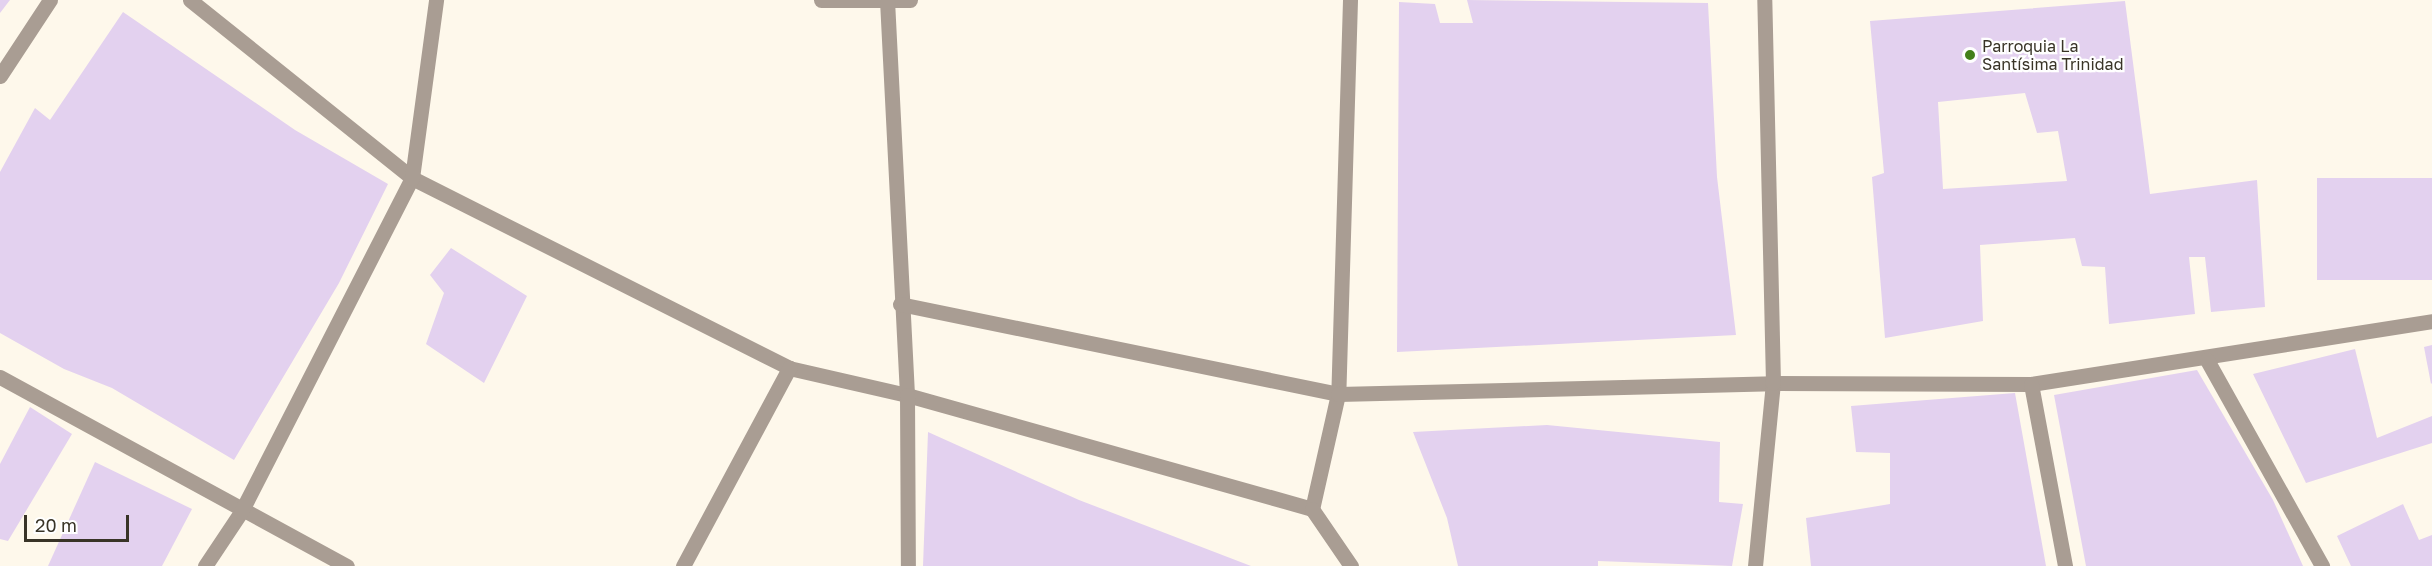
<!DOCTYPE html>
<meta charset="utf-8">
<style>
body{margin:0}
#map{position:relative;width:2432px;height:566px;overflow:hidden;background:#fef8eb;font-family:"Golos Text",sans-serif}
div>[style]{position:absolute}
.building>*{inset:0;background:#e3d1ef;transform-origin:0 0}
.minor>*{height:15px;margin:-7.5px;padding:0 7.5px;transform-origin:7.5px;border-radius:7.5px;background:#a99d93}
.dots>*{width:16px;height:16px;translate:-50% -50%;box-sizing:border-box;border:3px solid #fff;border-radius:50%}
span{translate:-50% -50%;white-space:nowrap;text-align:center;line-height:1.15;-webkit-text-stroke:4.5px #fff;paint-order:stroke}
.poi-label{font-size:16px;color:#393427}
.left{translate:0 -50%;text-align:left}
.scale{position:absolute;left:24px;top:515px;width:105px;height:27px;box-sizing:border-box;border:3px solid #393427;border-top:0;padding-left:8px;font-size:18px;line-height:21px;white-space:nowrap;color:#393427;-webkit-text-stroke:4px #fff;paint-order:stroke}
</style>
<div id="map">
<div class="building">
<i style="clip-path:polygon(0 0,10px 0,0 13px)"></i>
<i style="clip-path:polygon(1467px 0,1708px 3px,1717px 177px,1736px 335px,1397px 352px,1399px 2px,1435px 4px,1440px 23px,1473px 23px)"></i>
<i style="clip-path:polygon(evenodd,2125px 1px,2150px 194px,2257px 180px,2265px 307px,2211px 312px,2205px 257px,2189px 257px,2195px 314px,2109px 324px,2105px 267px,2082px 266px,2075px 238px,1980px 245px,1983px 321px,1885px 338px,1872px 177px,1884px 173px,1870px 21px,2125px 1px,2025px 93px,2037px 133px,2058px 131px,2067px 181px,1943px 189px,1938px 102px,2025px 93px)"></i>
<i style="clip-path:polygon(123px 12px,295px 130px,388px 184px,339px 283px,234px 460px,112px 388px,64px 369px,0 333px,0 172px,35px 108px,50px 120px)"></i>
<i style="left:2432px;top:178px;width:102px;height:115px;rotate:90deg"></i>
<i style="clip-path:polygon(451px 248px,527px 296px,484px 383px,426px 344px,444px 293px,430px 275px)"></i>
<i style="clip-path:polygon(2432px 345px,2432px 383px,2431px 384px,2424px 347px)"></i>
<i style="clip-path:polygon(2355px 349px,2377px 438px,2432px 416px,2432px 443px,2306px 483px,2253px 374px)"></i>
<i style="clip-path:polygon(2197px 370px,2273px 500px,2303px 566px,2086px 566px,2054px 395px)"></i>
<i style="clip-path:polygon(2015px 393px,2046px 566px,1811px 566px,1806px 518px,1890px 504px,1890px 453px,1856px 452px,1851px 406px)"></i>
<i style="clip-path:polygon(30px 407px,72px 434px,8px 541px,0 539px,0 464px)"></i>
<i style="clip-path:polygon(1547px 425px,1720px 442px,1719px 502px,1743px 504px,1732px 566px,1598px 561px,1598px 566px,1458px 566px,1447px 518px,1413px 432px)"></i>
<i style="clip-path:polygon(928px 432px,1079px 500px,1251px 566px,923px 566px)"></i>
<i style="clip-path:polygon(95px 462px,192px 509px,162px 566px,48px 566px)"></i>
<i style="clip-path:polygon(2403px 504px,2419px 540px,2432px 535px,2432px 566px,2351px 566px,2337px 536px)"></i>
</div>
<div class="minor">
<i style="left:190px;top:0;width:285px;rotate:38.7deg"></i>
<i style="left:412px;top:178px;width:422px;rotate:26.7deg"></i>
<i style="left:789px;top:368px;width:121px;rotate:12.9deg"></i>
<i style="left:907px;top:395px;width:421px;rotate:15.7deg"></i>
<i style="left:821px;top:0;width:89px"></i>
<i style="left:887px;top:0;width:396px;rotate:87.1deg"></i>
<i style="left:907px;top:395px;width:171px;rotate:89.7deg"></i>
<i style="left:1350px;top:0;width:394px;rotate:91.7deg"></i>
<i style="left:1338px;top:394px;width:118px;rotate:102.7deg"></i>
<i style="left:1312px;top:509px;width:69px;rotate:55.6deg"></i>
<i style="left:0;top:76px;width:91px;rotate:-56.7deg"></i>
<i style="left:900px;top:304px;width:447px;rotate:11.6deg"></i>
<i style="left:1338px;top:394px;width:435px;rotate:-1.4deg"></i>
<i style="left:1773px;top:383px;width:258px;rotate:0.2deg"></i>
<i style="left:2031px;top:384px;width:406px;rotate:-8.9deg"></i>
<i style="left:2207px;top:360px;width:236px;rotate:60.8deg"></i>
<i style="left:0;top:377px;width:395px;rotate:28.6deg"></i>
<i style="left:2031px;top:384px;width:185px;rotate:79.4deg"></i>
<i style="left:205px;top:566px;width:65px;rotate:-56.3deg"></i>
<i style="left:241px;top:512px;width:375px;rotate:-62.9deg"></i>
<i style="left:412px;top:178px;width:180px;rotate:-82.3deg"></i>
<i style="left:683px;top:566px;width:225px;rotate:-61.8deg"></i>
<i style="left:1755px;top:566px;width:184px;rotate:-84.4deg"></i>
<i style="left:1773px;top:383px;width:383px;rotate:-91.3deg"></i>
</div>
<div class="dots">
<i style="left:1970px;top:55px;background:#437f1a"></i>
</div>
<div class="poi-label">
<span class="left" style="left:1982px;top:55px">Parroquia La<br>Santísima Trinidad</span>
</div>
<div class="scale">20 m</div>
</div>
